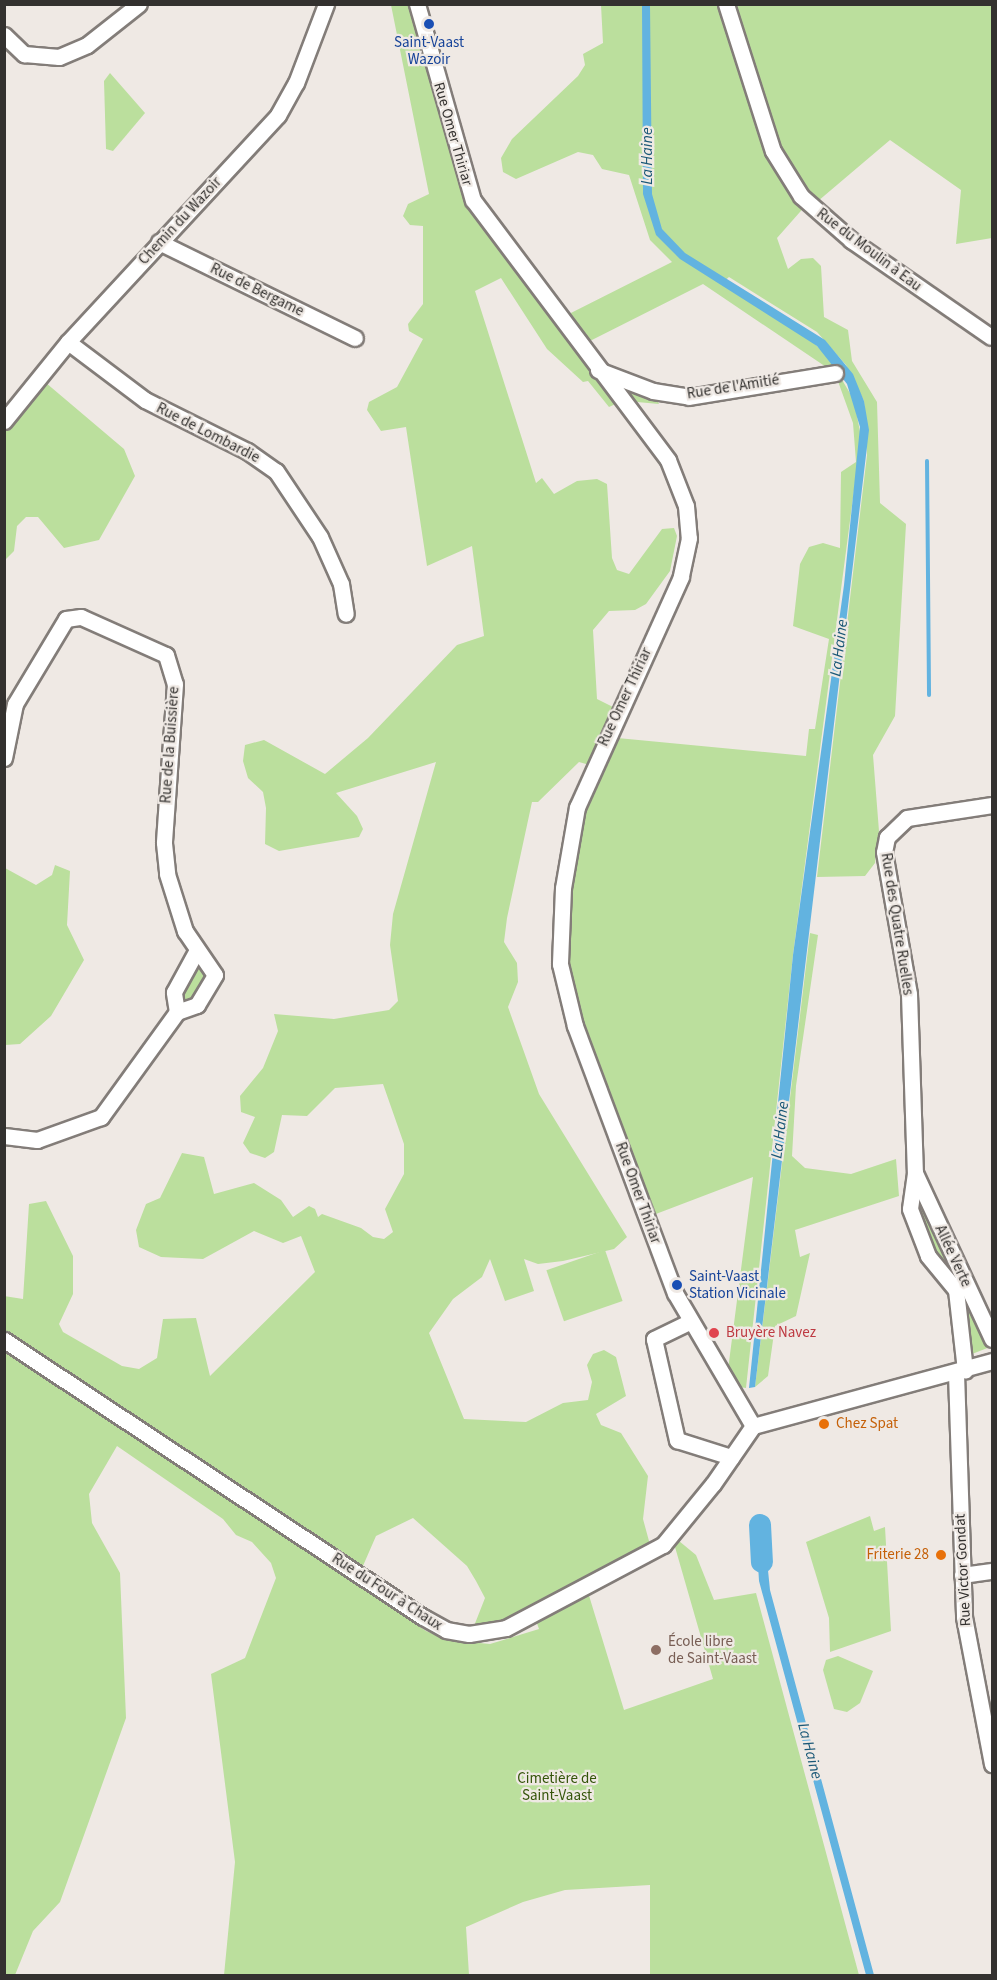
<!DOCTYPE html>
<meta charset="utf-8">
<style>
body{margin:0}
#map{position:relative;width:997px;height:1980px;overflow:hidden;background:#efe9e4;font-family:"Source Sans 3",sans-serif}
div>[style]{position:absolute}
.green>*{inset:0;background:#bbdf9d;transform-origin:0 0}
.water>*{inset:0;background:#62b3e0}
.stream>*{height:4px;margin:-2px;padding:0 2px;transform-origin:2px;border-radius:2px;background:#62b3e0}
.river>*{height:22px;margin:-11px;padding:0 11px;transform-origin:11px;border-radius:11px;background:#62b3e0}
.roads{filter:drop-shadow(2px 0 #837d79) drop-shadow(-2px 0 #837d79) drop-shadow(0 2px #837d79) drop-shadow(0 -2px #837d79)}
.minor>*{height:15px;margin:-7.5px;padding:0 7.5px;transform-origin:7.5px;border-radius:7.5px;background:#fff}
.dots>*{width:16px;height:16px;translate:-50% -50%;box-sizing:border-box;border:3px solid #efe9e4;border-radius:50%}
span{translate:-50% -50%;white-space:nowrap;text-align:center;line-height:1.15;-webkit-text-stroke:4.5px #efe9e4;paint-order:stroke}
.transit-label{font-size:15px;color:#164399}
.left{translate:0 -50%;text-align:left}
.street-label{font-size:15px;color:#33312f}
.health-label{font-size:15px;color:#be3a42}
.food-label{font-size:15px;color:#c56008}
.right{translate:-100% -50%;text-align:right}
.education-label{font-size:15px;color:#785e54}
.park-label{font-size:15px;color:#34550a}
.water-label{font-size:16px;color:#195776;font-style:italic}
.frame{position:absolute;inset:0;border:6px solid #33312f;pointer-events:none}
</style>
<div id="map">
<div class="green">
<i style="clip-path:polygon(evenodd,391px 5px,412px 5px,464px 177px,559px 319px,672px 262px,650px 240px,629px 175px,602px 169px,593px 155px,578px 152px,516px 179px,503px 172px,501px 158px,512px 139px,578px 76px,585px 65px,583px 54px,603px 43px,601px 5px,992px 5px,992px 238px,956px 244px,961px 190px,890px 140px,811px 207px,807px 204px,777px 238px,788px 269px,801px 259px,813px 258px,821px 266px,824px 317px,848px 330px,852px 361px,877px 402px,880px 503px,906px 524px,895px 716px,873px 755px,879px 831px,875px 863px,865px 876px,817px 877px,867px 455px,864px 401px,846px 365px,817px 332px,729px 277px,722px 283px,807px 336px,829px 358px,854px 400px,861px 437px,793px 955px,746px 1388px,726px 1385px,753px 1177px,648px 1217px,568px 1003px,563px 888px,593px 766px,579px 762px,538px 802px,532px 802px,507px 918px,504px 942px,517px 963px,518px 982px,508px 1007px,539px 1094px,627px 1237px,614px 1249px,563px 1261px,538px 1264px,524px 1259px,534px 1291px,505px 1301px,490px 1259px,482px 1277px,453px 1299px,429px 1333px,464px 1419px,526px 1422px,563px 1403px,588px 1400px,592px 1382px,587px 1365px,593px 1354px,604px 1350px,616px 1357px,626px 1396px,596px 1414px,601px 1425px,621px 1433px,648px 1476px,643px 1519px,652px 1552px,587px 1589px,624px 1710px,713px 1679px,675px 1547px,679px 1541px,696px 1555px,714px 1600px,756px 1593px,859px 1975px,650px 1975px,650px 1885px,565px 1890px,523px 1902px,466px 1927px,469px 1975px,224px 1975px,235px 1862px,211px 1674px,245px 1658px,276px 1578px,271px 1563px,252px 1542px,236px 1535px,223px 1519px,117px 1446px,89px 1494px,92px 1523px,120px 1573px,126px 1718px,60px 1902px,33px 1931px,15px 1975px,5px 1975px,4px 1296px,23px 1299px,29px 1204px,46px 1201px,73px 1256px,73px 1294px,59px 1324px,63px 1332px,122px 1366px,139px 1369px,157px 1358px,163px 1319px,196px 1318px,210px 1376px,315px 1272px,301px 1236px,283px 1243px,254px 1231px,203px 1259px,161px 1257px,139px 1247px,136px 1230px,146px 1204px,160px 1198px,182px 1153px,204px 1157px,214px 1194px,254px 1183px,281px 1200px,293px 1217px,309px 1206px,315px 1209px,318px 1217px,322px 1214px,361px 1228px,373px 1237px,384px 1239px,393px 1232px,385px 1209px,404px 1174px,404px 1144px,383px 1084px,335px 1088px,307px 1116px,282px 1115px,274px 1152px,265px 1158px,250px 1153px,243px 1143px,255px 1117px,241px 1112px,240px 1096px,263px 1068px,278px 1031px,274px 1014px,334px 1019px,389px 1010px,398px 1001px,390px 945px,393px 914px,436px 762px,336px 793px,357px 816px,363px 829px,359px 837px,279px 851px,265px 844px,266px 808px,263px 792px,248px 778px,243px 761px,245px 745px,264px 740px,325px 774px,368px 738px,457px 645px,484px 636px,472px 546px,427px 566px,406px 427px,381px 431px,367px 410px,369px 402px,397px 387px,423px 339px,409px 331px,408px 324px,423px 304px,423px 226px,410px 225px,403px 216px,408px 204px,429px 194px,391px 5px,501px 278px,547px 349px,583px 382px,588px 381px,609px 407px,622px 401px,628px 408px,637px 402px,659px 404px,653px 391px,598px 370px,580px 346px,703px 284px,835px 373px,853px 423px,856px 462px,841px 472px,840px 548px,823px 543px,809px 547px,800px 564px,793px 626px,829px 639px,815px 729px,809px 729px,806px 756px,607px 737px,619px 710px,597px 699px,593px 630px,609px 611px,635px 610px,646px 604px,670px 571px,677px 536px,674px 528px,662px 529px,629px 574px,617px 570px,612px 558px,607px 484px,597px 479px,577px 481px,554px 494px,542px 478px,536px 483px,475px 291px,501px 278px,391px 5px,413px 1518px,467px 1566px,476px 1581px,485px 1598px,474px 1626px,506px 1628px,534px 1615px,539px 1629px,490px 1644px,447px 1640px,426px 1631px,346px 1577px,343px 1565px,359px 1575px,376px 1536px,413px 1518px)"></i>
<i style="clip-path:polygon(110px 73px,145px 113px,113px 151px,106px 149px,104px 81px)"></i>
<i style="clip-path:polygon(39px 377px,124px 449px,135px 476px,99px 540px,64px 548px,38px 517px,26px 517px,17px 526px,14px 551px,5px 560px,4px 421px)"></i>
<i style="clip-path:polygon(55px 865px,70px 871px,67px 925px,84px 960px,51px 1016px,20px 1044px,5px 1045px,5px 868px,36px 885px,52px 875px)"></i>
<i style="clip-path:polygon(810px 933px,818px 935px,796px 1086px,792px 1156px,805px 1168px,851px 1174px,896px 1159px,899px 1196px,795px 1230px,800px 1257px,810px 1253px,796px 1316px,775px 1326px,768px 1376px,755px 1387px)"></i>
<i style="clip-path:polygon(198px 962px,210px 974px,197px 1000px,183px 1002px,179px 991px)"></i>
<i style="clip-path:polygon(919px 1203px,922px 1204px,948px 1262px,935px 1259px,918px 1219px)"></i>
<i style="left:605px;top:1250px;width:54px;height:62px;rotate:71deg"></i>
<i style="clip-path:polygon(965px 1304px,989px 1341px,990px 1347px,972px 1354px,967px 1352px,961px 1308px)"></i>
<i style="clip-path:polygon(870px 1516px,874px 1531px,885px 1527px,891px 1631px,830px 1652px,829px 1618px,806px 1542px)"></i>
<i style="clip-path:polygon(838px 1656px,873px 1671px,860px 1703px,847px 1712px,834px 1709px,823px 1670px,826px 1660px)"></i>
</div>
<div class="water">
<i style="clip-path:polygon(642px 5px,650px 5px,652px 194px,662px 229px,685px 253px,825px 340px,853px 374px,864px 401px,869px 430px,755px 1387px,749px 1388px,793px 955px,844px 585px,860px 427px,847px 384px,817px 346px,680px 259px,656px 235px,643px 194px)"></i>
<i style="clip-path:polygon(764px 1531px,770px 1590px,874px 1975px,866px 1975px,759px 1581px,756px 1532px)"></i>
</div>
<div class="stream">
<i style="left:927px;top:461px;width:234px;rotate:89.5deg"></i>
</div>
<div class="river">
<i style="left:760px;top:1525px;width:37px;rotate:87deg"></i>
</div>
<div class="roads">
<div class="minor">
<i style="left:417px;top:4px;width:204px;rotate:74.1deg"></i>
<i style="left:473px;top:200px;width:325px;rotate:53.1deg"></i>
<i style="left:668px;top:460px;width:49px;rotate:68.6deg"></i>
<i style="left:686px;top:506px;width:32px;rotate:85deg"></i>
<i style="left:689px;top:538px;width:40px;rotate:102deg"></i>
<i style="left:681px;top:577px;width:252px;rotate:114.3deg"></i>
<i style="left:577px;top:807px;width:82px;rotate:99.8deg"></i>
<i style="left:563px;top:888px;width:76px;rotate:92.3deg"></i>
<i style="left:560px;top:964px;width:64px;rotate:76.4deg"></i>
<i style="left:575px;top:1026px;width:285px;rotate:69.5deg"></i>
<i style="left:675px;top:1293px;width:154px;rotate:59.6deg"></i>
<i style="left:726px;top:4px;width:154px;rotate:72.3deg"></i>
<i style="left:773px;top:151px;width:53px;rotate:58.1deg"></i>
<i style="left:801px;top:196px;width:67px;rotate:41.3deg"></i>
<i style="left:851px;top:240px;width:170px;rotate:34.7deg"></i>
<i style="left:4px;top:35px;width:28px;rotate:44deg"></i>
<i style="left:24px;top:54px;width:35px;rotate:5deg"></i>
<i style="left:59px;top:57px;width:30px;rotate:-23deg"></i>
<i style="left:87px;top:45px;width:66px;rotate:-38.3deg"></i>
<i style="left:159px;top:242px;width:218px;rotate:26.1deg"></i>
<i style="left:68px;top:342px;width:96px;rotate:37deg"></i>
<i style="left:145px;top:400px;width:114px;rotate:26.6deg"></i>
<i style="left:247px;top:451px;width:35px;rotate:35deg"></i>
<i style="left:276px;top:471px;width:79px;rotate:56.3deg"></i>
<i style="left:320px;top:537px;width:51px;rotate:65.9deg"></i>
<i style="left:341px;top:584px;width:30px;rotate:81deg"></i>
<i style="left:598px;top:370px;width:59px;rotate:20.9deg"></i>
<i style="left:653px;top:391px;width:36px;rotate:9deg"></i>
<i style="left:689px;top:397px;width:148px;rotate:-9.3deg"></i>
<i style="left:4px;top:421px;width:102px;rotate:-51deg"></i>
<i style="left:68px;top:342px;width:309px;rotate:-47.2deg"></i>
<i style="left:278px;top:115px;width:37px;rotate:-61deg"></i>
<i style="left:296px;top:83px;width:85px;rotate:-69.2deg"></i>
<i style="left:4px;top:758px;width:55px;rotate:-78.5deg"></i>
<i style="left:15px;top:704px;width:99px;rotate:-59deg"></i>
<i style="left:66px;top:619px;width:15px;rotate:-8deg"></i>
<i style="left:81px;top:617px;width:93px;rotate:24.1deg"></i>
<i style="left:166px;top:655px;width:30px;rotate:73deg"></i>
<i style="left:175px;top:684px;width:159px;rotate:94deg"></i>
<i style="left:164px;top:843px;width:31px;rotate:84deg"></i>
<i style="left:167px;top:874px;width:60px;rotate:72.5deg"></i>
<i style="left:185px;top:931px;width:53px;rotate:55.7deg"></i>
<i style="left:215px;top:975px;width:35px;rotate:121deg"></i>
<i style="left:197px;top:1005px;width:21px;rotate:161deg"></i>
<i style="left:177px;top:1012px;width:130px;rotate:125.9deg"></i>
<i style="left:101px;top:1117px;width:68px;rotate:160.2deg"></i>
<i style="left:37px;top:1140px;width:33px;rotate:-173deg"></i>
<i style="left:992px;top:805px;width:86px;rotate:171.3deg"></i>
<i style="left:907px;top:818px;width:28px;rotate:136deg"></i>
<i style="left:887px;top:837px;width:15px;rotate:101deg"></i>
<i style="left:884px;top:852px;width:144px;rotate:80deg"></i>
<i style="left:909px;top:994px;width:179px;rotate:88.1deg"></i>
<i style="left:915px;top:1173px;width:183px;rotate:65.1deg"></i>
<i style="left:177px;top:1012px;width:20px;rotate:-99deg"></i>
<i style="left:174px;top:992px;width:48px;rotate:-61.3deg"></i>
<i style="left:915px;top:1173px;width:36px;rotate:98deg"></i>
<i style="left:910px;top:1209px;width:50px;rotate:69deg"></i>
<i style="left:928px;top:1256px;width:44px;rotate:50.5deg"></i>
<i style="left:956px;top:1290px;width:81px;rotate:83.6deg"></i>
<i style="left:689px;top:1322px;width:39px;rotate:154deg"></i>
<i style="left:654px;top:1339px;width:104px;rotate:77.2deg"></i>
<i style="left:677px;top:1440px;width:57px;rotate:17.5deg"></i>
<i style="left:4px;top:1340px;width:502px;rotate:33.47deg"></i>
<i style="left:423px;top:1617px;width:26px;rotate:29deg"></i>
<i style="left:446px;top:1630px;width:23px;rotate:10deg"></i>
<i style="left:469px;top:1634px;width:37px;rotate:-9deg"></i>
<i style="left:506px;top:1628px;width:178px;rotate:-27.9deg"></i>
<i style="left:663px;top:1545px;width:79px;rotate:-50.7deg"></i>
<i style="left:713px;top:1484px;width:70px;rotate:-55.4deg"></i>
<i style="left:956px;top:1373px;width:244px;rotate:88.1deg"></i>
<i style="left:964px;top:1617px;width:150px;rotate:79.2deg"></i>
<i style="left:753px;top:1426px;width:248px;rotate:-15.2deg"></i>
<i style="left:962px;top:1575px;width:30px;rotate:-8deg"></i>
</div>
</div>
<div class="dots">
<i style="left:429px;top:24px;background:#1a4fb4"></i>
<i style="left:677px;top:1285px;background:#1a4fb4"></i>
<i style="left:714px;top:1333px;background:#e0444e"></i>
<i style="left:824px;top:1424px;background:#e8710a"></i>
<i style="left:941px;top:1555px;background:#e8710a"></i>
<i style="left:656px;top:1650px;background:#8d6e63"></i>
</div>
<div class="transit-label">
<span style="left:429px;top:51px">Saint-Vaast<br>Wazoir</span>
<span class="left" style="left:689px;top:1285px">Saint-Vaast<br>Station Vicinale</span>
</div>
<div class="street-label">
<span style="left:453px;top:134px;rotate:74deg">Rue Omer Thiriar</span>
<span style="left:180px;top:221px;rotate:-47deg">Chemin du Wazoir</span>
<span style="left:869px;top:250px;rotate:37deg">Rue du Moulin à Eau</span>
<span style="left:257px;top:290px;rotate:26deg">Rue de Bergame</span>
<span style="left:733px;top:387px;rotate:-9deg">Rue de l'Amitié</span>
<span style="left:208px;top:433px;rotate:27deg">Rue de Lombardie</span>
<span style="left:625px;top:697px;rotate:-65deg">Rue Omer Thiriar</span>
<span style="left:170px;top:745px;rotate:-86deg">Rue de la Buissière</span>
<span style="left:897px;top:924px;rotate:81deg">Rue des Quatre Ruelles</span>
<span style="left:638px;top:1193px;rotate:70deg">Rue Omer Thiriar</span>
<span style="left:953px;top:1256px;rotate:65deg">Allée Verte</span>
<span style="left:963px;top:1570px;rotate:-93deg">Rue Victor Gondat</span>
<span style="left:387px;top:1592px;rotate:33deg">Rue du Four à Chaux</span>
</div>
<div class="health-label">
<span class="left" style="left:726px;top:1333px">Bruyère Navez</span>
</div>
<div class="food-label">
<span class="left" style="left:836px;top:1424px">Chez Spat</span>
<span class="right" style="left:929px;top:1555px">Friterie 28</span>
</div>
<div class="education-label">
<span class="left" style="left:668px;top:1650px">École libre<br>de Saint-Vaast</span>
</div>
<div class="park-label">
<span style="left:557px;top:1787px">Cimetière de<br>Saint-Vaast</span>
</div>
<div class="water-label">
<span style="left:647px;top:156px;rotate:-90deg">La Haine</span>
<span style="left:839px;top:648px;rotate:-83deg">La Haine</span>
<span style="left:780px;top:1130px;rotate:-83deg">La Haine</span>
<span style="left:810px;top:1751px;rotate:75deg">La Haine</span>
</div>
<div class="frame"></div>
</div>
